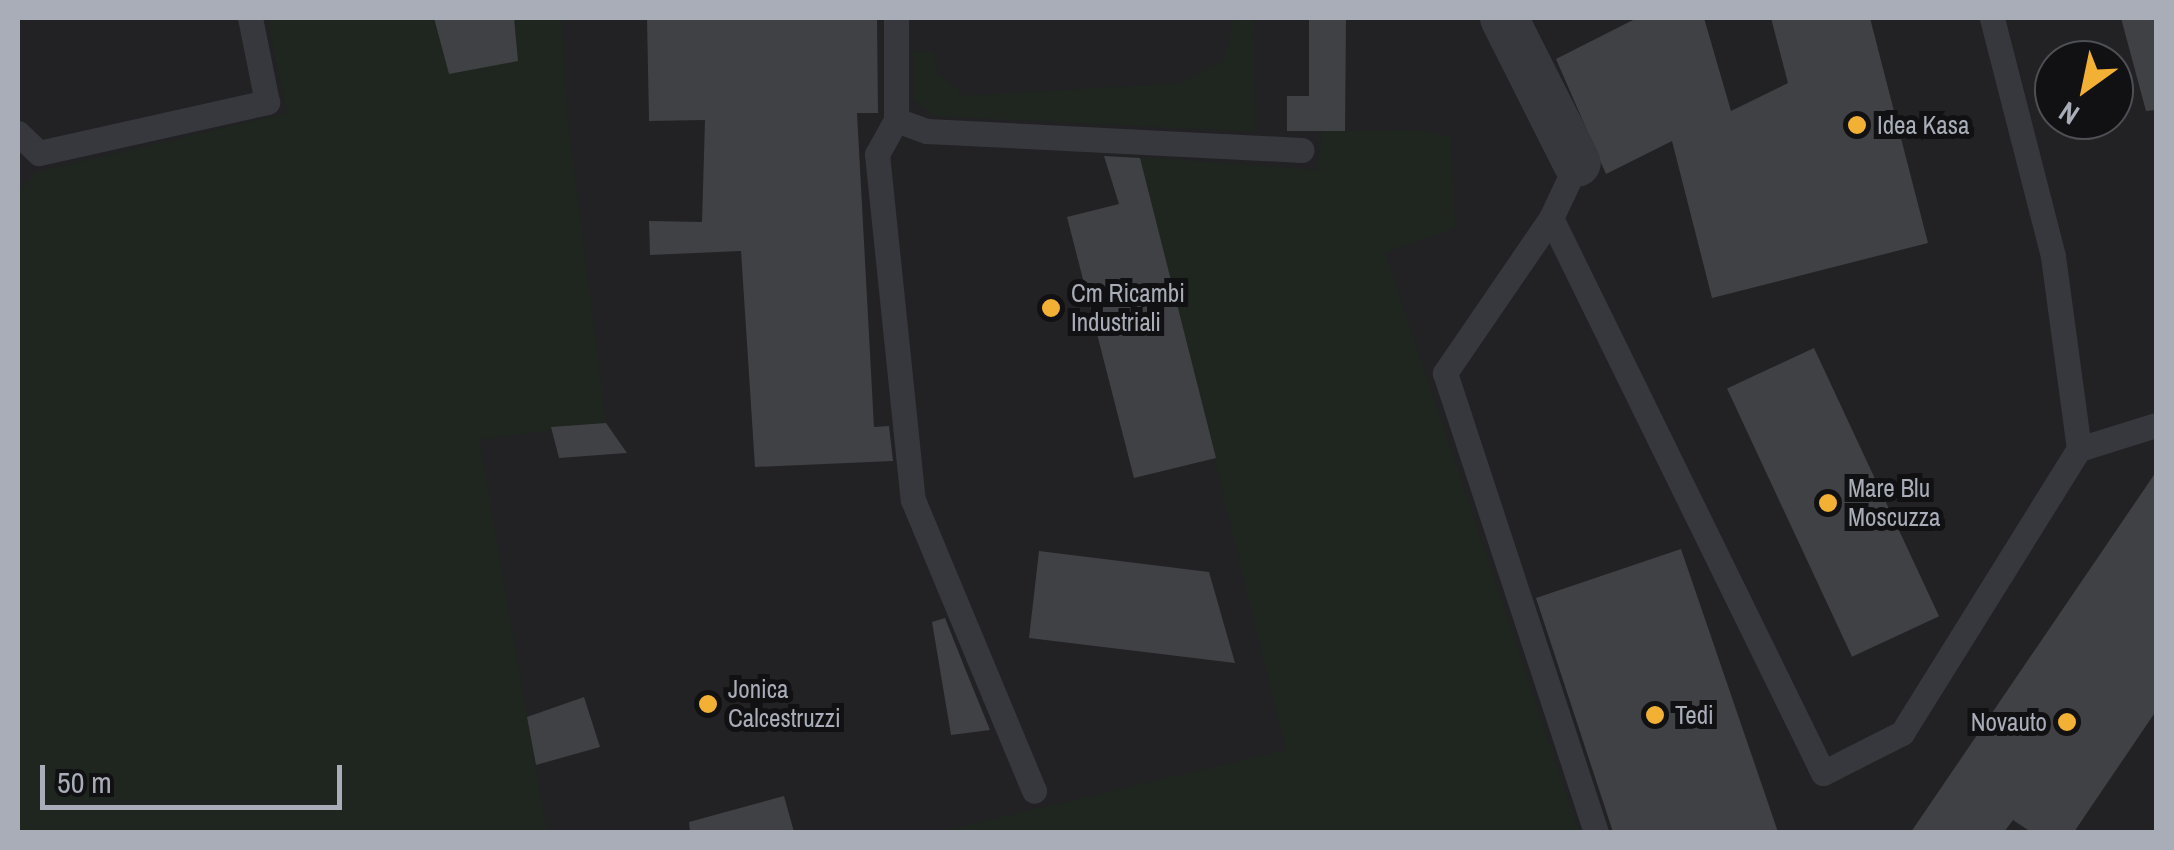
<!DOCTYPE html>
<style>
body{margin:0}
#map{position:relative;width:2174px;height:850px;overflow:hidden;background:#161618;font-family:"Archivo Narrow",sans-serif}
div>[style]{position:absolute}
.built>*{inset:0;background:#222225}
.green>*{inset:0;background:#1e261f}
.building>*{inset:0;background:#404145;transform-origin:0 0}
.service>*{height:25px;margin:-12.5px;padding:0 12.5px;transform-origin:12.5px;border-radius:12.5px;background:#37383d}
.minor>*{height:48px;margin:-24px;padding:0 24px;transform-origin:24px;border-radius:24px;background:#37383d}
.dots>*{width:28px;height:28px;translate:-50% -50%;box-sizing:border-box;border:5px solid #111113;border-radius:50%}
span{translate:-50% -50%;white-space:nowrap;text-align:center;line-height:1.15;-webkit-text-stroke:10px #111113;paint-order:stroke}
.poi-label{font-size:25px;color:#a8adb8}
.left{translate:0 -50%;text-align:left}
.right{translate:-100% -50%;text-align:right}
.frame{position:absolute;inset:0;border:20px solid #a8adb8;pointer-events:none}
.north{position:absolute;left:2034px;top:40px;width:100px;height:100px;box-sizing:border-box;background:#111113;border:2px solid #4d4f55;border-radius:50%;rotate:213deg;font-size:28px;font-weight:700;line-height:40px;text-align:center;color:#a8adb8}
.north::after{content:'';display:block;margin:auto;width:35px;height:45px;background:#f2b134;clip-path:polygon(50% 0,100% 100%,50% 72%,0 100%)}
.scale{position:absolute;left:40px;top:765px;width:302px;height:45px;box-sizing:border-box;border:5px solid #a8adb8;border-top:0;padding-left:12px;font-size:30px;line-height:35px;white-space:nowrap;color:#a8adb8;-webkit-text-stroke:8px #111113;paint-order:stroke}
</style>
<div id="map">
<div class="built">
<i style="clip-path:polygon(evenodd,18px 18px,2156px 18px,2156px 832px,18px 832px,18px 18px,2054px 60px,2114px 60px,2114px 120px,2054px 120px,2054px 60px)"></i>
</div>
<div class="green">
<i style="clip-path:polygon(267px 18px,562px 18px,567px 113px,606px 423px,479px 440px,547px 832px,18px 832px,18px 192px,37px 172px,287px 113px)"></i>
<i style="clip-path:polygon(1234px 18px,1253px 18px,1255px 132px,934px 116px,913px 99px,913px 51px,933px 52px,937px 72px,964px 96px,1180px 83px,1225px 59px)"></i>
<i style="clip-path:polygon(1416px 130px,1451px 137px,1455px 228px,1385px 253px,1579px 832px,938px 832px,1286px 750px,1140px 157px,1317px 170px,1322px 131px)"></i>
</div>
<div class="building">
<i style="clip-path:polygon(434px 18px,514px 18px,518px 61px,449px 74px)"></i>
<i style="clip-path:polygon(647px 18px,877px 18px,878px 113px,857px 113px,874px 427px,889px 426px,893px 461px,755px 467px,741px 251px,650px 255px,649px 221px,702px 222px,705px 120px,649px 121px)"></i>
<i style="clip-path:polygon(1309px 18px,1346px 18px,1345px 131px,1287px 131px,1287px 96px,1309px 96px)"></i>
<i style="clip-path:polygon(1637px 18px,1704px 18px,1731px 111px,1788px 83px,1771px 18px,1870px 18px,1928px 243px,1712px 298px,1672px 141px,1606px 174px,1556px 59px)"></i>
<i style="clip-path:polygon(2121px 18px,2156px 18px,2156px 110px,2146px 111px)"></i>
<i style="clip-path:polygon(1104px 156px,1140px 158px,1216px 458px,1134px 478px,1067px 217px,1119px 204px)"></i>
<i style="left:1814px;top:348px;width:296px;height:96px;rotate:65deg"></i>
<i style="clip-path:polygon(606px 423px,627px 453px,559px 458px,551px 427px)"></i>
<i style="clip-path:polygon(2156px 472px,2156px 711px,2074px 832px,2031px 832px,2013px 820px,2004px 832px,1911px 832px)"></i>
<i style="clip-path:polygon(1681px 549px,1778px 832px,1613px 832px,1536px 598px)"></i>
<i style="clip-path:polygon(1039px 551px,1209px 572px,1235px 663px,1029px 638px)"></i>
<i style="clip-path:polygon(945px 618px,964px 666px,990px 730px,951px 735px,932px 622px)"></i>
<i style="clip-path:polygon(584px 697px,600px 747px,536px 765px,527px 717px)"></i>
<i style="clip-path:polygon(784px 796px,794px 832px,690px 832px,689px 822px)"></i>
</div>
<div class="service">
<i style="left:896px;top:18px;width:102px;rotate:90deg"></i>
<i style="left:896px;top:120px;width:39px;rotate:119deg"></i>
<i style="left:877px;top:154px;width:348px;rotate:84.1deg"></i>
<i style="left:913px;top:500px;width:315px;rotate:67.4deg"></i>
<i style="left:896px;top:120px;width:33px;rotate:20deg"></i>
<i style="left:927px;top:131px;width:375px;rotate:2.9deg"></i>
<i style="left:18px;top:133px;width:29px;rotate:44deg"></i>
<i style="left:39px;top:153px;width:234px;rotate:-12.6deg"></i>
<i style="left:267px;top:102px;width:86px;rotate:-101.4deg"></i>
<i style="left:1577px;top:163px;width:61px;rotate:115.3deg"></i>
<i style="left:1551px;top:218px;width:188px;rotate:124.4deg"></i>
<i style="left:1445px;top:373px;width:483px;rotate:71.8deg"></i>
<i style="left:1551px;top:218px;width:618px;rotate:63.89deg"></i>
<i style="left:1823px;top:773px;width:89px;rotate:-26.9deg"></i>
<i style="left:1902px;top:733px;width:335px;rotate:-58.1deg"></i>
<i style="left:2079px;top:449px;width:195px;rotate:-97.7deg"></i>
<i style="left:2053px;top:256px;width:246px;rotate:-104.4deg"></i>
<i style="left:2079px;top:449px;width:81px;rotate:-17.3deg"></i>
</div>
<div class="minor">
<i style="left:1504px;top:18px;width:162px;rotate:63.3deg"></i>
</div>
<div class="dots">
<i style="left:1857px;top:125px;background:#f2b134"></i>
<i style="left:1051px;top:308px;background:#f2b134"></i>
<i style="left:1828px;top:503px;background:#f2b134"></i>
<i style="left:708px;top:704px;background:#f2b134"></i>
<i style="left:1655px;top:715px;background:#f2b134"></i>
<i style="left:2067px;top:722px;background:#f2b134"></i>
</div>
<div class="poi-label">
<span class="left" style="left:1877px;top:125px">Idea Kasa</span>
<span class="left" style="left:1071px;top:308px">Cm Ricambi<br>Industriali</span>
<span class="left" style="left:1848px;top:503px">Mare Blu<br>Moscuzza</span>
<span class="left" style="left:728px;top:704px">Jonica<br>Calcestruzzi</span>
<span class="left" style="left:1675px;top:715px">Tedi</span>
<span class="right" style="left:2047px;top:722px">Novauto</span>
</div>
<div class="frame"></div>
<div class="north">N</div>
<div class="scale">50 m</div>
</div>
